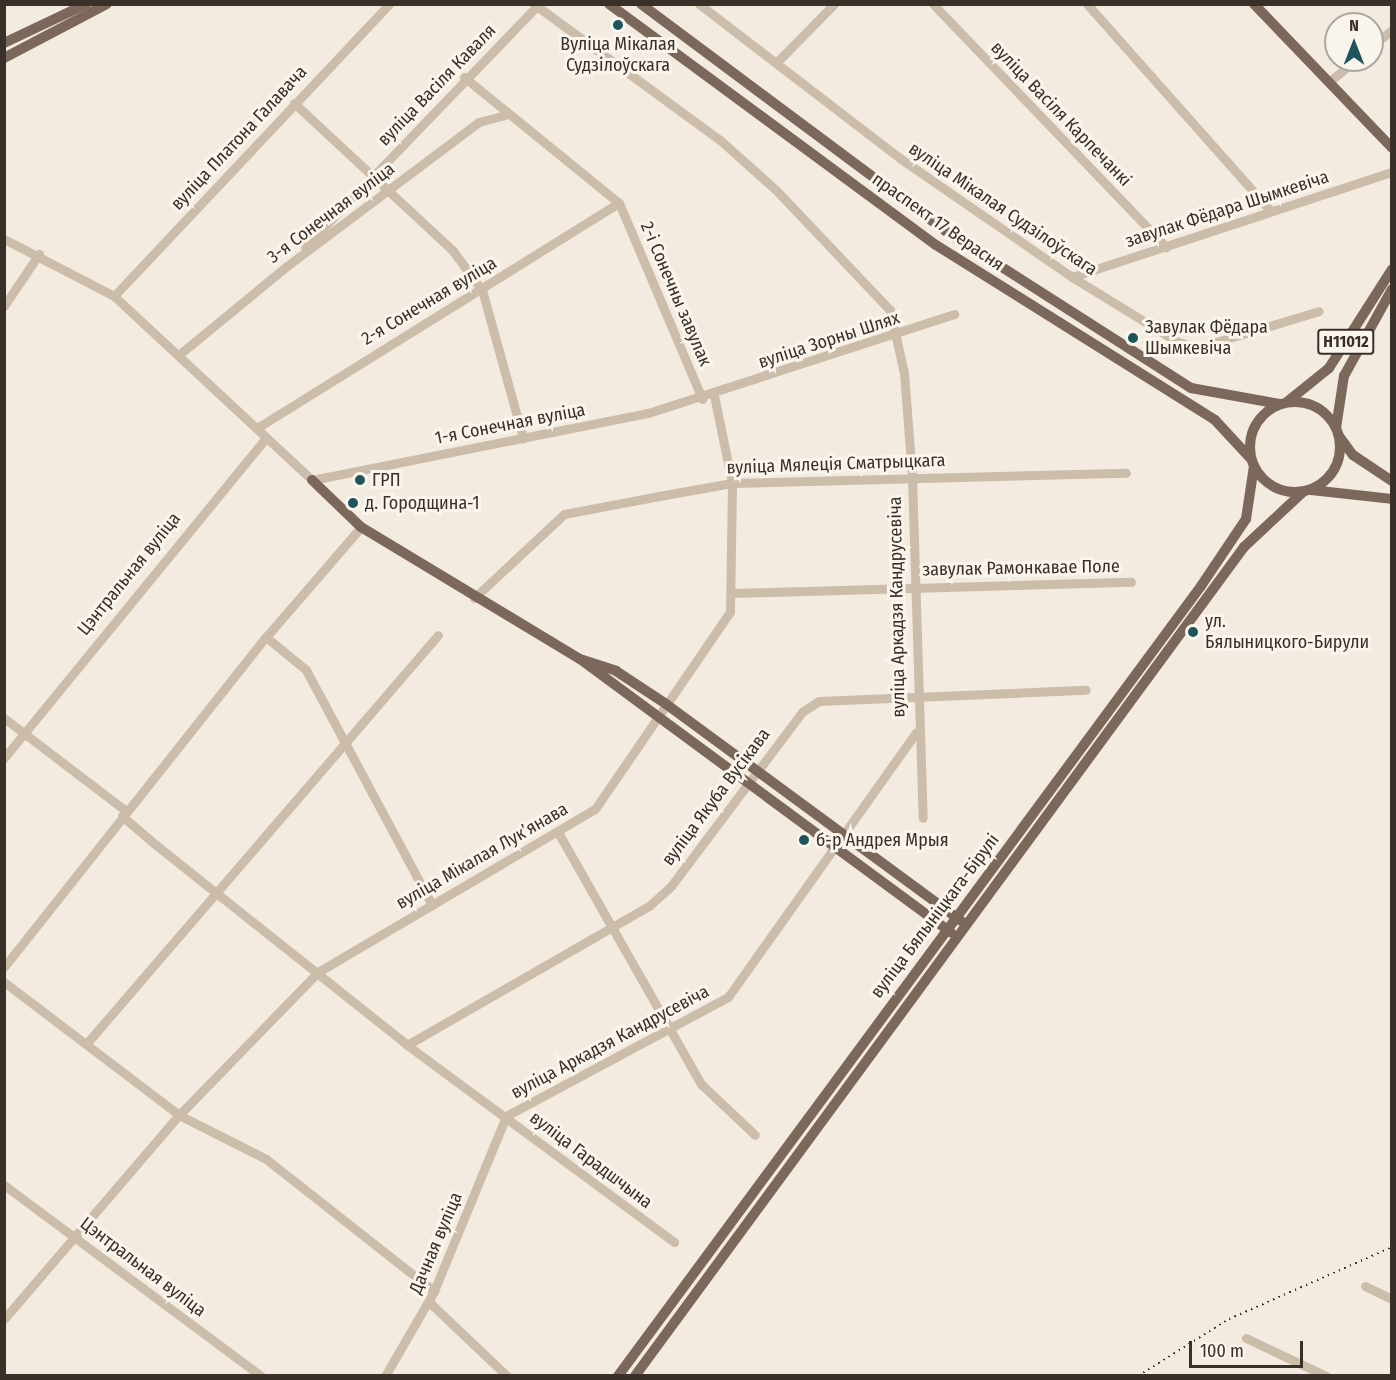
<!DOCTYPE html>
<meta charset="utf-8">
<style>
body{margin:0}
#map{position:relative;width:1396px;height:1380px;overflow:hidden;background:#f3ebdf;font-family:"Fira Sans Condensed",sans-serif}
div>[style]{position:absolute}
.minor>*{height:9px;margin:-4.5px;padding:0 4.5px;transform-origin:4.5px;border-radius:4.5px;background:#ccbcaa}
.major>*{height:10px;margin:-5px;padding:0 5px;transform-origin:5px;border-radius:5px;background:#7b685b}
.major>.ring{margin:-5px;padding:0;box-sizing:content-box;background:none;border:10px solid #7b685b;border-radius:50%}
.rail>*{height:2px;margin-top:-1px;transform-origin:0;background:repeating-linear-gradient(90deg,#39302a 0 1.5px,transparent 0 6px)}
.dots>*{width:16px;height:16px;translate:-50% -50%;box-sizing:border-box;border:3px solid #faf5ec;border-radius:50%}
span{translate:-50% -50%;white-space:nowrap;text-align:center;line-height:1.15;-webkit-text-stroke:6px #faf5ec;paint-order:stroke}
.shield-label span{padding:2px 4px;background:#faf5ec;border:2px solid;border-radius:4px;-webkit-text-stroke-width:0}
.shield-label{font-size:16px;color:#39302a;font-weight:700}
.poi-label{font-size:18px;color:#39302a}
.left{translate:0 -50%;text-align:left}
.street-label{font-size:18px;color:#39302a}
.frame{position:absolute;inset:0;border:6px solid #39302a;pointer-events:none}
.north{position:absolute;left:1324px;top:12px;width:60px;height:60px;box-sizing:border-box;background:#faf5ec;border:2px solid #ada69e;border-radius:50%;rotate:0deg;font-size:16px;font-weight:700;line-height:24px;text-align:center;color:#39302a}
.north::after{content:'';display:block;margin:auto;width:21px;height:27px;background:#1e545c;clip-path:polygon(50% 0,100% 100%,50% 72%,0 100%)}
.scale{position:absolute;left:1189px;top:1341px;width:114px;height:27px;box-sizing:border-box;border:3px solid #39302a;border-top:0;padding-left:8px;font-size:18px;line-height:21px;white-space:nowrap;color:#39302a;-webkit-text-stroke:4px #faf5ec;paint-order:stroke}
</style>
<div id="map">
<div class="minor">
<i style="left:534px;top:4px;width:230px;rotate:36.2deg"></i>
<i style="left:720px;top:140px;width:75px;rotate:41.8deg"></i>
<i style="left:776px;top:190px;width:166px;rotate:46.5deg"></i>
<i style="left:890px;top:310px;width:65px;rotate:77.5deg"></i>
<i style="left:904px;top:373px;width:104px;rotate:85.6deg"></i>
<i style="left:912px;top:477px;width:341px;rotate:88.2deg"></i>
<i style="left:699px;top:4px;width:255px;rotate:37.5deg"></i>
<i style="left:901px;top:159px;width:208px;rotate:34.6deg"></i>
<i style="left:1072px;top:277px;width:122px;rotate:31.6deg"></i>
<i style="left:1176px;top:341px;width:21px;rotate:19deg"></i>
<i style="left:1196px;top:348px;width:128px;rotate:-16.7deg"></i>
<i style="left:933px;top:4px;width:337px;rotate:46.2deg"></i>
<i style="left:1087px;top:4px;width:277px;rotate:48.4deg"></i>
<i style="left:1372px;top:46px;width:26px;rotate:-39deg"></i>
<i style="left:776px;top:63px;width:83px;rotate:-45.5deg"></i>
<i style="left:464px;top:77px;width:200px;rotate:39.1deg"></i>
<i style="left:619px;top:203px;width:213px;rotate:67deg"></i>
<i style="left:1329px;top:82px;width:34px;rotate:-40deg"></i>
<i style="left:294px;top:103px;width:217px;rotate:42.9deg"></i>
<i style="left:453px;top:251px;width:49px;rotate:53.4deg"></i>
<i style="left:482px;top:290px;width:154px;rotate:74.5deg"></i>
<i style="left:4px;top:239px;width:124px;rotate:27.4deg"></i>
<i style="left:114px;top:296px;width:270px;rotate:42.9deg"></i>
<i style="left:312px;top:480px;width:343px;rotate:-11.3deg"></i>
<i style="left:648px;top:413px;width:322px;rotate:-17.9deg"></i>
<i style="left:305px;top:247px;width:337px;rotate:-46.1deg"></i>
<i style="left:1072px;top:277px;width:337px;rotate:-18.2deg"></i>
<i style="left:114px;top:296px;width:401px;rotate:-46.7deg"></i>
<i style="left:4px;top:306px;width:63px;rotate:-56.1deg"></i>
<i style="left:181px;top:353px;width:137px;rotate:-39.4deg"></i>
<i style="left:287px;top:266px;width:240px;rotate:-36.9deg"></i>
<i style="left:479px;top:122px;width:27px;rotate:-15deg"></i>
<i style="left:257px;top:428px;width:426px;rotate:-31.9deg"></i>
<i style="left:732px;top:593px;width:399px;rotate:-1.6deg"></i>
<i style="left:474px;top:598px;width:123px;rotate:-43deg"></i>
<i style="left:564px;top:514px;width:97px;rotate:-10.7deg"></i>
<i style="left:659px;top:496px;width:74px;rotate:-10.1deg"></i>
<i style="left:732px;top:483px;width:394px;rotate:-1.5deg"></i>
<i style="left:266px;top:637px;width:52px;rotate:39.5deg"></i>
<i style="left:306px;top:670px;width:267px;rotate:61.8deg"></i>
<i style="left:4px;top:718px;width:153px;rotate:37.3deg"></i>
<i style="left:126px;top:811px;width:6px;rotate:129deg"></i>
<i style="left:122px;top:816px;width:45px;rotate:40.5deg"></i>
<i style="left:156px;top:845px;width:321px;rotate:38.5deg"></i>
<i style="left:407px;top:1045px;width:332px;rotate:36.4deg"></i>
<i style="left:4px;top:758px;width:414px;rotate:-50.7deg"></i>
<i style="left:559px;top:834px;width:288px;rotate:60.4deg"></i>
<i style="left:701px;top:1084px;width:74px;rotate:43.4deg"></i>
<i style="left:4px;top:967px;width:421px;rotate:-51.6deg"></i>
<i style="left:266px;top:637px;width:145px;rotate:-49.2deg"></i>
<i style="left:4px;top:982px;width:220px;rotate:37.2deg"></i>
<i style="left:179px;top:1115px;width:97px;rotate:26.8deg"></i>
<i style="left:266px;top:1159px;width:214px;rotate:38.2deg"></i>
<i style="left:87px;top:1043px;width:538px;rotate:-49.29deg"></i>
<i style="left:407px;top:1045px;width:279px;rotate:-29.9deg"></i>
<i style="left:649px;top:906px;width:30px;rotate:-42deg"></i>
<i style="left:671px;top:886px;width:218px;rotate:-53deg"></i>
<i style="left:802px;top:712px;width:20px;rotate:-33deg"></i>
<i style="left:819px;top:701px;width:267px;rotate:-2.4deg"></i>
<i style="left:4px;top:1185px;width:320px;rotate:36.6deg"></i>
<i style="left:1365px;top:1286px;width:30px;rotate:26deg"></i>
<i style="left:429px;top:1302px;width:108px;rotate:43.5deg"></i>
<i style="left:4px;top:1319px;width:269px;rotate:-49.4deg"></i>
<i style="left:179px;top:1115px;width:199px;rotate:-45.8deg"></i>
<i style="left:318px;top:972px;width:321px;rotate:-30.5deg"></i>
<i style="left:595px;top:809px;width:239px;rotate:-55.6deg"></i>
<i style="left:730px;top:612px;width:129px;rotate:-89.1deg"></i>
<i style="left:732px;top:483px;width:90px;rotate:-101.6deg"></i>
<i style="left:1246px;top:1338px;width:89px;rotate:25.4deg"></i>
<i style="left:385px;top:1376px;width:98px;rotate:-60deg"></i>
<i style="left:434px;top:1291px;width:189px;rotate:-67.6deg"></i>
<i style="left:506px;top:1116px;width:252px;rotate:-28.2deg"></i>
<i style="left:728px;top:997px;width:325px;rotate:-54.6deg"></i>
</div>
<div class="major">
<i style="left:609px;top:4px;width:406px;rotate:36.4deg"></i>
<i style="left:936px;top:245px;width:329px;rotate:32.1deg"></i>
<i style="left:1215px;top:420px;width:53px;rotate:47.3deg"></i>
<i style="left:641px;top:4px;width:382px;rotate:36.7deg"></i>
<i style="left:947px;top:232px;width:290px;rotate:32.6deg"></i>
<i style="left:1191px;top:388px;width:90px;rotate:10.2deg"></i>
<i style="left:1254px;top:4px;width:199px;rotate:46.2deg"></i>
<i style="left:4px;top:43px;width:91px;rotate:-25.4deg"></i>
<i style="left:4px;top:58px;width:116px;rotate:-27.7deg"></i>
<i class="ring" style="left:1250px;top:402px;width:80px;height:80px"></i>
<i style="left:1287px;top:402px;width:54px;rotate:-39deg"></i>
<i style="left:1329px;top:368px;width:117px;rotate:-57.5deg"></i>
<i style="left:1336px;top:428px;width:53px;rotate:-81.3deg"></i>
<i style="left:1344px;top:376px;width:99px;rotate:-61.1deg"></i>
<i style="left:1339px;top:436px;width:24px;rotate:54deg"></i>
<i style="left:1353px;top:455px;width:47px;rotate:33.7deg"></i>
<i style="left:312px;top:480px;width:68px;rotate:43.8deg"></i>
<i style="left:361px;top:527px;width:256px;rotate:31.1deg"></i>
<i style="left:580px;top:659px;width:461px;rotate:36.4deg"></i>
<i style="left:1311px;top:490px;width:81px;rotate:6.3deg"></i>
<i style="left:583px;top:660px;width:35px;rotate:18deg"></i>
<i style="left:616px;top:671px;width:60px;rotate:33.4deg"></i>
<i style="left:666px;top:704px;width:366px;rotate:36.3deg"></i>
<i style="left:618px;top:1376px;width:982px;rotate:-53.57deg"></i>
<i style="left:1201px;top:586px;width:81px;rotate:-56.1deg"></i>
<i style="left:1246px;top:519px;width:54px;rotate:-81.4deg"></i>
<i style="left:635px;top:1376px;width:1029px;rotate:-53.7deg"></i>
<i style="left:1244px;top:547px;width:81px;rotate:-43deg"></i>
</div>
<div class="rail">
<i style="left:1138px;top:1376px;width:107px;rotate:-32.1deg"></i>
<i style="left:1229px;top:1319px;width:178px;rotate:-23.8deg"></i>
</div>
<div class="dots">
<i style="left:618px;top:25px;background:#1e545c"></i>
<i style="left:1133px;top:338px;background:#1e545c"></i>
<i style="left:360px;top:480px;background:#1e545c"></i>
<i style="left:353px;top:503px;background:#1e545c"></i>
<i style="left:1193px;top:632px;background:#1e545c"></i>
<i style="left:804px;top:840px;background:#1e545c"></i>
</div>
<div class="shield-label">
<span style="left:1346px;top:342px">Н11012</span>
</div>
<div class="poi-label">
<span style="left:618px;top:55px">Вуліца Мікалая<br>Судзілоўскага</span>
<span class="left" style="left:1145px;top:338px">Завулак Фёдара<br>Шымкевіча</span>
<span class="left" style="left:372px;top:480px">ГРП</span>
<span class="left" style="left:365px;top:503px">д. Городщина-1</span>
<span class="left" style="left:1205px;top:632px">ул.<br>Бялыницкого-Бирули</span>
<span class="left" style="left:816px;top:840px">б-р Андрея Мрыя</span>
</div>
<div class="street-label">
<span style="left:437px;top:85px;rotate:-46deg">вуліца Васіля Каваля</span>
<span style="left:1061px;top:114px;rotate:46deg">вуліца Васіля Карпечанкі</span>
<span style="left:239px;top:138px;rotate:-47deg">вуліца Платона Галавача</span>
<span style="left:1003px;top:209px;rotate:34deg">вуліца Мікалая Судзілоўскага</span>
<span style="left:1227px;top:209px;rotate:-18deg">завулак Фёдара Шымкевіча</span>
<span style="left:331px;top:213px;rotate:-37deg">3-я Сонечная вуліца</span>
<span style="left:938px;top:222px;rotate:35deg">праспект 17 Верасня</span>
<span style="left:676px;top:294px;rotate:67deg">2-і Сонечны завулак</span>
<span style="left:429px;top:301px;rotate:-31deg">2-я Сонечная вуліца</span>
<span style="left:829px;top:340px;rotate:-18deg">вуліца Зорны Шлях</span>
<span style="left:510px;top:424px;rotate:-11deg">1-я Сонечная вуліца</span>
<span style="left:836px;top:464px;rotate:-2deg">вуліца Мялеція Сматрыцкага</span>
<span style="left:1021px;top:568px;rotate:-1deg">завулак Рамонкавае Поле</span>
<span style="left:129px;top:574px;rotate:-51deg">Цэнтральная вуліца</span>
<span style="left:897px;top:607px;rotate:-91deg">вуліца Аркадзя Кандрусевіча</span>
<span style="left:716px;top:797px;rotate:-53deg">вуліца Якуба Вусікава</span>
<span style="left:482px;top:856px;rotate:-30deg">вуліца Мікалая Лукʼянава</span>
<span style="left:935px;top:916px;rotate:-53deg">вуліца Бялыніцкага-Бірулі</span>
<span style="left:610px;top:1042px;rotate:-28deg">вуліца Аркадзя Кандрусевіча</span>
<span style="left:591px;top:1160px;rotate:37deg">вуліца Гарадшчына</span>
<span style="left:436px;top:1243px;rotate:-67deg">Дачная вуліца</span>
<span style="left:143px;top:1267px;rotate:37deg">Цэнтральная вуліца</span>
</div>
<div class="frame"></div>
<div class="north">N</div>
<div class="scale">100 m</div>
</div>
